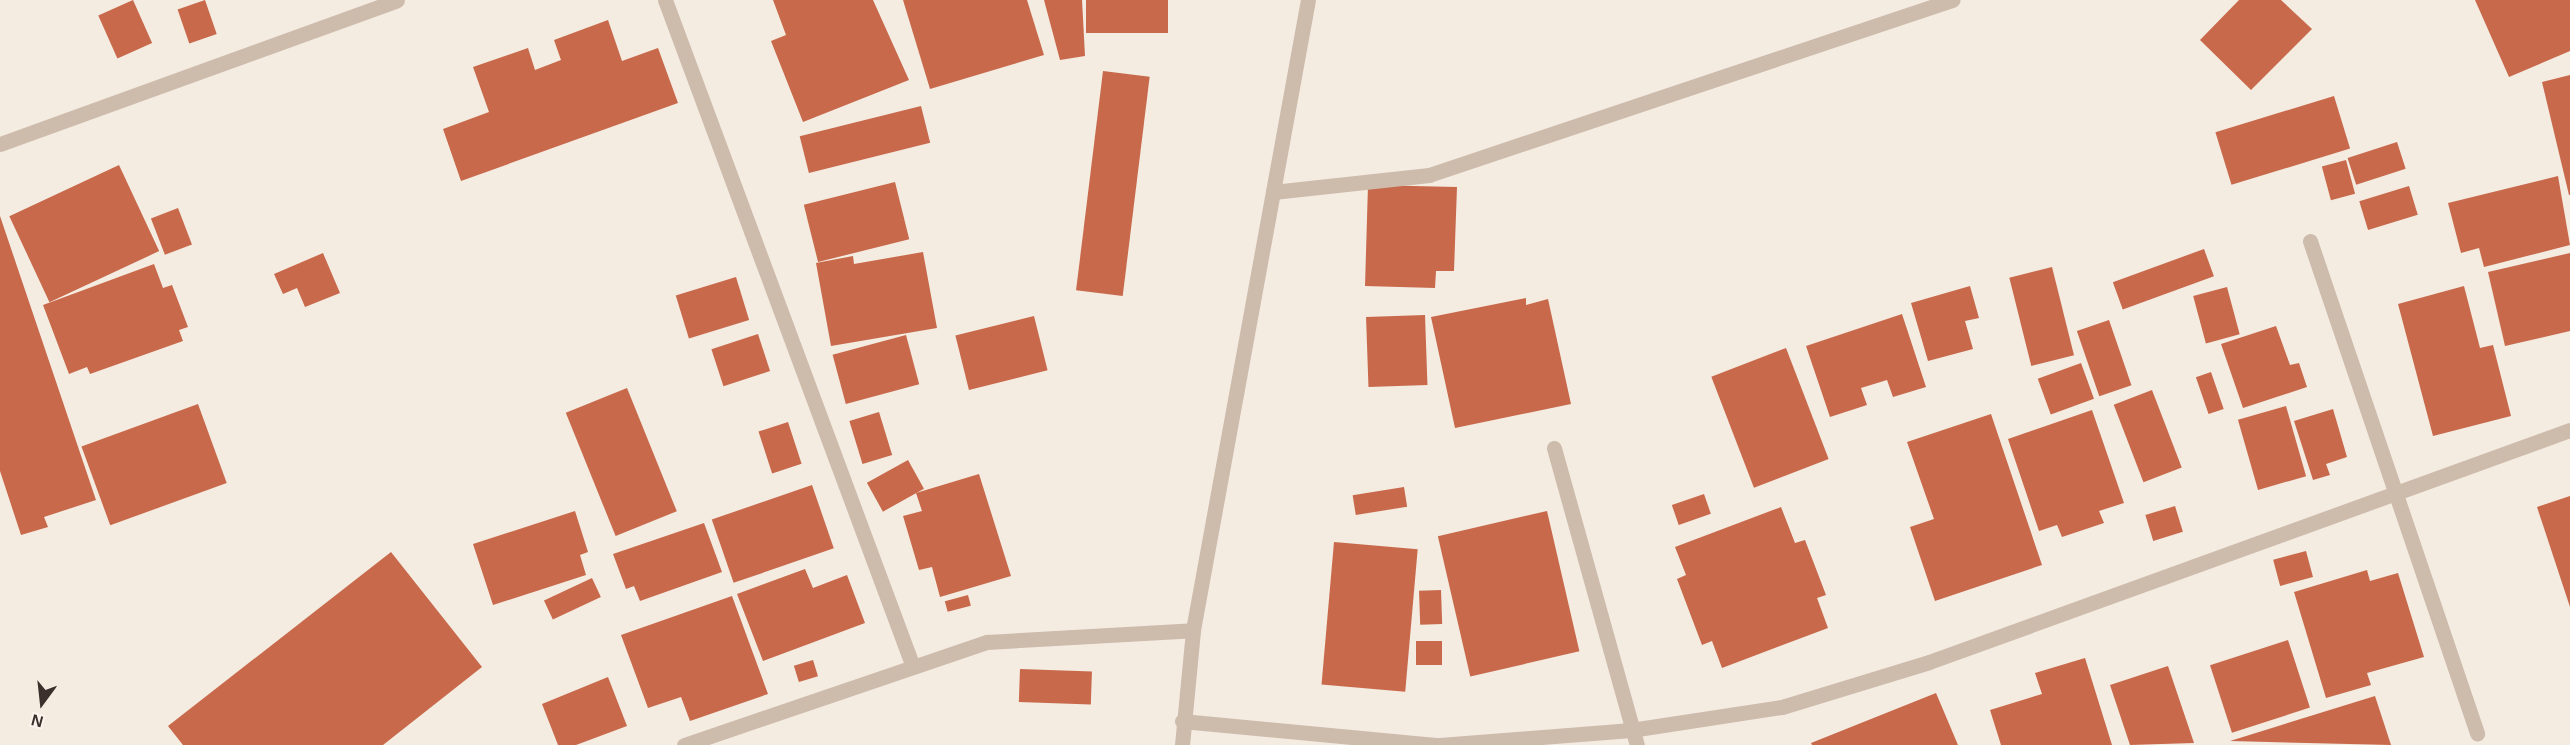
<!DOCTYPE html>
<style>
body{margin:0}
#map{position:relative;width:2570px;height:745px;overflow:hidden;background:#f4ebe1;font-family:Helvetica,sans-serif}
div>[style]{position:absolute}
.building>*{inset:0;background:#c8694b;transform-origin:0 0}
.minor>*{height:15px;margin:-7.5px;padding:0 7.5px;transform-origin:7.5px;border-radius:7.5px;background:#cdbbac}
span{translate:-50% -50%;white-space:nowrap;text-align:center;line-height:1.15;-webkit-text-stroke:5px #fbf5ee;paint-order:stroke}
.north{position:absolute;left:12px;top:673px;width:60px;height:60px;-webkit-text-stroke:4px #fbf5ee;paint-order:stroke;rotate:195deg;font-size:16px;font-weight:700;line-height:24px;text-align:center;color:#3b302b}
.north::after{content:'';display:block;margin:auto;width:21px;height:27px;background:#3b302b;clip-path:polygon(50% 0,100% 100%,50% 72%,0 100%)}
</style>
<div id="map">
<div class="building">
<i style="left:133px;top:0;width:47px;height:38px;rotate:66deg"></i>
<i style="left:205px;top:0;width:36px;height:29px;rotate:71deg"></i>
<i style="clip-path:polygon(773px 0,873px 0,909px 80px,803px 122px,771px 41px,786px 35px)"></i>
<i style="clip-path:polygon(903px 0,1027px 0,1044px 55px,930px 89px)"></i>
<i style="clip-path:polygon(1044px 0,1082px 0,1085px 56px,1060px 60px)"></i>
<i style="left:1086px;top:0;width:82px;height:33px"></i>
<i style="clip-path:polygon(2239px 0,2281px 0,2312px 29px,2251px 90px,2200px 40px)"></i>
<i style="clip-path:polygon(2475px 0,2570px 0,2570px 51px,2509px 77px)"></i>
<i style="clip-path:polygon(608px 20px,622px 61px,658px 48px,678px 103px,461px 181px,443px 129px,489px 112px,473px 67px,528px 48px,535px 70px,561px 60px,554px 40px)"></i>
<i style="left:1103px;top:71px;width:47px;height:221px;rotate:7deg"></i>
<i style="clip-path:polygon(2570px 75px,2570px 195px,2569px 195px,2542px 82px)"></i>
<i style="left:2334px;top:96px;width:55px;height:124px;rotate:73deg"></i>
<i style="left:921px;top:106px;width:38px;height:125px;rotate:76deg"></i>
<i style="left:2397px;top:142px;width:28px;height:52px;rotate:72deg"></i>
<i style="left:2346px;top:160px;width:35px;height:25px;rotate:75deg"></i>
<i style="left:119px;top:165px;width:95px;height:121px;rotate:65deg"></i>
<i style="clip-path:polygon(2558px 176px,2570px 245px,2484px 267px,2479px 248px,2461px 253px,2448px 203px)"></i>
<i style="left:895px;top:182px;width:59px;height:94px;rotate:76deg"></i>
<i style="clip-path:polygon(1368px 185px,1457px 187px,1454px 271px,1436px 271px,1435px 288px,1365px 286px)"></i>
<i style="left:2409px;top:186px;width:30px;height:52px;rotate:73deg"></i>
<i style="left:178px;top:208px;width:39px;height:29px;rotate:69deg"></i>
<i style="clip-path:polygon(0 216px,96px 500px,44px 517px,48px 527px,21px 535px,0 471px)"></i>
<i style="left:2204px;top:249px;width:29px;height:97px;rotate:70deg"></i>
<i style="clip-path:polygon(923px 252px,937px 328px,831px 346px,816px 263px,853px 256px,854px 264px)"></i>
<i style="clip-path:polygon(323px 253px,340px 293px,305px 307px,297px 288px,283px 294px,274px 274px)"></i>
<i style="clip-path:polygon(2570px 253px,2570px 331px,2505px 346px,2488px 272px)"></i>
<i style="clip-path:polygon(154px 264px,163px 288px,172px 285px,188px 327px,179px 330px,183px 341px,90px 374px,87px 367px,69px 374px,43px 305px)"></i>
<i style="left:2052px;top:267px;width:91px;height:44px;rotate:76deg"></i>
<i style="left:736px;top:277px;width:45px;height:63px;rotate:73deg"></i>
<i style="clip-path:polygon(1970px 286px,1979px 318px,1965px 321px,1973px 349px,1928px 361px,1911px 303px)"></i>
<i style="clip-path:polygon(2464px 286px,2480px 348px,2493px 345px,2511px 416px,2433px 436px,2398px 304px)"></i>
<i style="left:2227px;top:287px;width:49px;height:35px;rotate:75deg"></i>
<i style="clip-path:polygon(1526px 298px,1526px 305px,1548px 299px,1571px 404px,1455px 428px,1431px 317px)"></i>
<i style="clip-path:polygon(1902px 314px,1926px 387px,1893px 397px,1887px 380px,1861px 388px,1867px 405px,1830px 417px,1806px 346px)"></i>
<i style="left:1425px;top:315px;width:70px;height:59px;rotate:88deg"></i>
<i style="left:1034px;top:316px;width:56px;height:81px;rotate:76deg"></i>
<i style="left:2109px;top:320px;width:69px;height:34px;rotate:71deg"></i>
<i style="clip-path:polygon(2276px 326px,2290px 365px,2299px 363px,2307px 387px,2243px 408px,2221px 344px)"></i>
<i style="left:758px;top:334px;width:39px;height:49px;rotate:72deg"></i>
<i style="left:906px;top:335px;width:51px;height:76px;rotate:75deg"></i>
<i style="left:1786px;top:348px;width:119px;height:80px;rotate:69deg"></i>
<i style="left:2081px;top:363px;width:38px;height:46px;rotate:70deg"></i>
<i style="left:2211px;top:372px;width:39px;height:16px;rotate:71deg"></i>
<i style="left:627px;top:388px;width:133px;height:66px;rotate:68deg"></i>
<i style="left:2152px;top:390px;width:83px;height:41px;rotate:69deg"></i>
<i style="left:198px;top:404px;width:84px;height:124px;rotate:70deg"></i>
<i style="left:2286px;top:406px;width:73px;height:50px;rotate:74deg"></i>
<i style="clip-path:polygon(2333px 409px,2347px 457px,2326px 464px,2330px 475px,2313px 480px,2294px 421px)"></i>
<i style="clip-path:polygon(2092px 410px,2124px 503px,2099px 511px,2104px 523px,2062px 537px,2057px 525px,2039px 531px,2008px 439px)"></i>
<i style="left:879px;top:412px;width:45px;height:31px;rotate:73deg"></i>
<i style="clip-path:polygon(1991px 414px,2042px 565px,1935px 601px,1910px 527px,1934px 519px,1907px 442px)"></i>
<i style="left:788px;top:422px;width:44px;height:31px;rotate:72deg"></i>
<i style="left:908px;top:460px;width:33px;height:47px;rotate:61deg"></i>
<i style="clip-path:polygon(979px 474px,1011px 576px,940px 597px,932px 567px,919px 570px,903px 516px,922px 511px,916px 493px)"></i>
<i style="left:812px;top:485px;width:67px;height:106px;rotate:71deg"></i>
<i style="left:1404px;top:487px;width:20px;height:52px;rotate:81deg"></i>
<i style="left:1704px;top:494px;width:21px;height:34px;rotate:71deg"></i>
<i style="clip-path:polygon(2570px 496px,2570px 607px,2537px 507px)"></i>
<i style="left:2175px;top:506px;width:27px;height:31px;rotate:73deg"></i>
<i style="clip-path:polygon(1781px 507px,1795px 543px,1805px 540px,1826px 595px,1817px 598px,1828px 628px,1722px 668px,1712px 641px,1702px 645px,1677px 579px,1686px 575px,1675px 547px)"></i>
<i style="clip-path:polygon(575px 511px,588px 552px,580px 555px,586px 575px,493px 605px,473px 544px)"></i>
<i style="left:1547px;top:511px;width:144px;height:112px;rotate:77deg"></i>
<i style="clip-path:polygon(704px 523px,722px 572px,640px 601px,634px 586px,626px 589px,613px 554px)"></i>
<i style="left:1334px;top:542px;width:84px;height:143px;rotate:5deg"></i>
<i style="left:2306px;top:551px;width:27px;height:34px;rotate:75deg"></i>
<i style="clip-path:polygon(391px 552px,482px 667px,383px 745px,183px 745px,168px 726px)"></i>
<i style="clip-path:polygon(805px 569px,813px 588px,847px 575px,865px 623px,763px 661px,737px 594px)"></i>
<i style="clip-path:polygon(2367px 570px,2370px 581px,2398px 573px,2424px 657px,2367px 673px,2371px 685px,2326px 698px,2294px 592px)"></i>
<i style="left:592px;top:578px;width:21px;height:53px;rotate:65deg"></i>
<i style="left:1441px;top:590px;width:34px;height:22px;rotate:88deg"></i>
<i style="left:968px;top:595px;width:11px;height:24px;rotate:75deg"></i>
<i style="clip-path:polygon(732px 596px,768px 694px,690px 721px,681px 697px,648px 708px,621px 635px)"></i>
<i style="left:2288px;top:640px;width:71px;height:82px;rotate:72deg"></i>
<i style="left:1416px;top:641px;width:26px;height:24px"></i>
<i style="clip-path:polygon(2085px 658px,2112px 745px,2001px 745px,1990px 710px,2042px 694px,2035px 673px)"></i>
<i style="left:813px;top:660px;width:17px;height:20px;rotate:73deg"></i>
<i style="clip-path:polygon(2168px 666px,2194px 743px,2130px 745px,2110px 685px)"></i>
<i style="left:1020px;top:669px;width:72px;height:33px;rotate:2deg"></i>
<i style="clip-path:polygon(608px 677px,627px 726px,576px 745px,558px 745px,542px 704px)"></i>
<i style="clip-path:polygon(1936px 693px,1958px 745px,1812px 745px,1811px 743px)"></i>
<i style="clip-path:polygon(2375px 696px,2391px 745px,2230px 741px)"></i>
</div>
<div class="minor">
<i style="left:665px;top:0;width:708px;rotate:69.6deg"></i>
<i style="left:0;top:144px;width:422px;rotate:-19.9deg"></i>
<i style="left:1273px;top:192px;width:157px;rotate:-6.2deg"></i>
<i style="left:1429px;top:175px;width:552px;rotate:-18.5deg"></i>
<i style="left:2310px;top:241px;width:520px;rotate:71.25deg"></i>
<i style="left:1554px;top:448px;width:308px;rotate:74.4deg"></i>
<i style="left:1182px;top:721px;width:257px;rotate:5.4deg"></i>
<i style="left:684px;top:745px;width:320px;rotate:-18.8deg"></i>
<i style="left:987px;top:642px;width:206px;rotate:-3.3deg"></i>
<i style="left:1182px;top:745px;width:116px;rotate:-84.5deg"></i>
<i style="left:1193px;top:630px;width:640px;rotate:-79.66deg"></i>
<i style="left:1440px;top:745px;width:192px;rotate:-4.5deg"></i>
<i style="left:1631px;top:730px;width:153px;rotate:-8.7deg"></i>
<i style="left:1782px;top:707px;width:154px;rotate:-17deg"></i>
<i style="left:1929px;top:662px;width:682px;rotate:-19.9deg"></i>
</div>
<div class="north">N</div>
</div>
